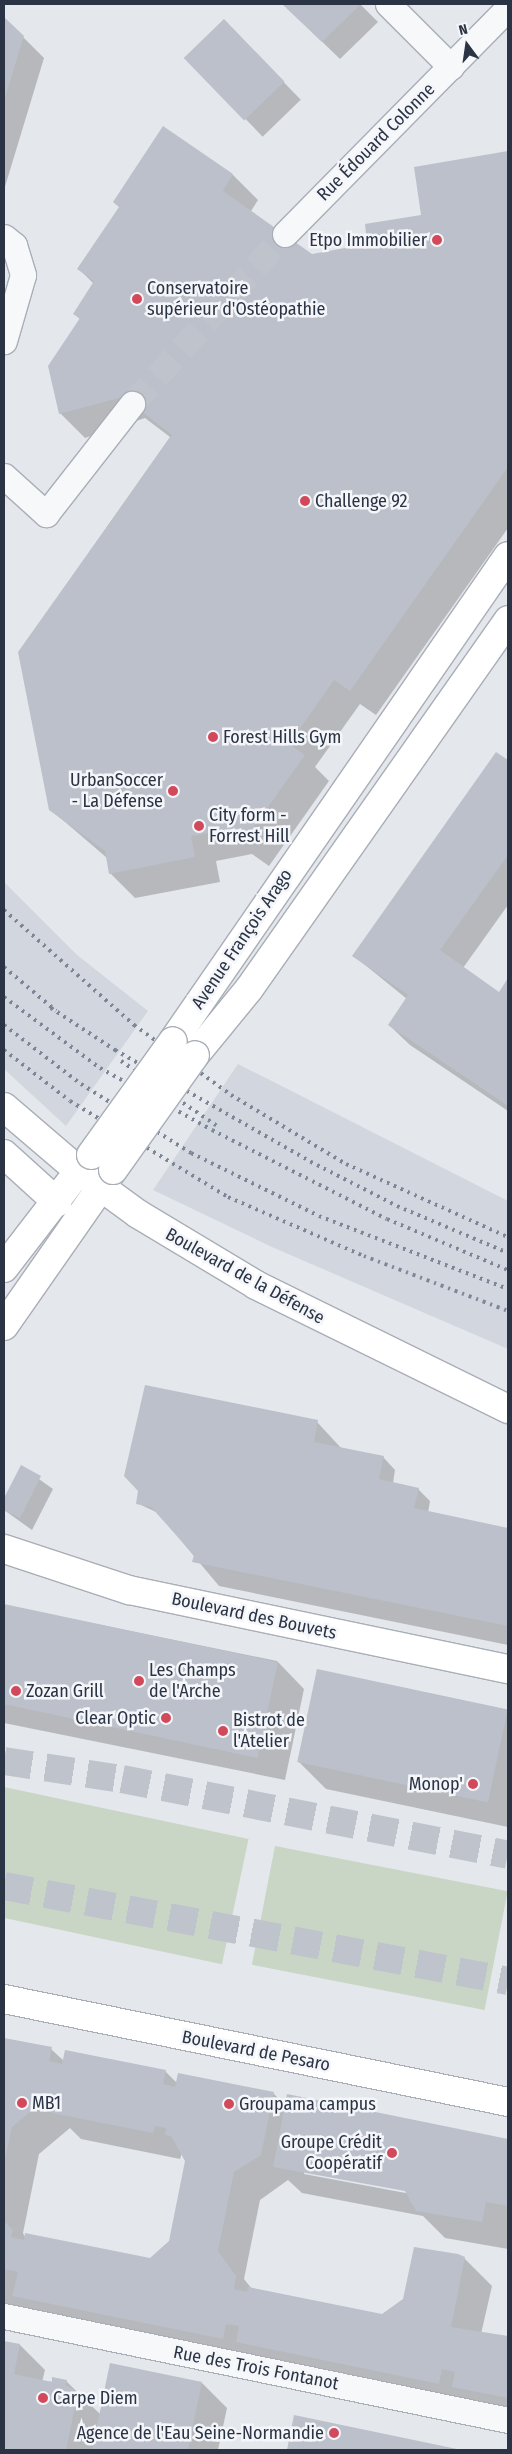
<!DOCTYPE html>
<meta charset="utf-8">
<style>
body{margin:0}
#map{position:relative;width:512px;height:2454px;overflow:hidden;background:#e4e7ec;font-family:"Fira Sans Condensed",sans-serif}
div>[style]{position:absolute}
.built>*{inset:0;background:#d2d6de}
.green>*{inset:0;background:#c9d6c5;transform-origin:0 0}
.shadow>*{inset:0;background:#0003;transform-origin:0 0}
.building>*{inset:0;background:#bbc0ca;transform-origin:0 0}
.street-tunnel>*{height:25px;margin-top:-12.5px;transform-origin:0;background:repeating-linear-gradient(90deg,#bfc3cb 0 25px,transparent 0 37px)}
.highway-tunnel>*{height:28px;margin-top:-14px;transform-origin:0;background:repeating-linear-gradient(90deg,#bfc3cb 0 28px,transparent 0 42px)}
.roads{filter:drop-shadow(1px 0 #a9aeb7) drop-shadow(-1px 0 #a9aeb7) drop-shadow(0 1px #a9aeb7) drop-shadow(0 -1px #a9aeb7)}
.street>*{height:25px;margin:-12.5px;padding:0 12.5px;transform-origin:12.5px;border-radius:12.5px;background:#f7f8fa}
.secondary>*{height:28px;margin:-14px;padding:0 14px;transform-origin:14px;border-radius:14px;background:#fff}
.primary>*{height:28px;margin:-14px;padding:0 14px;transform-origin:14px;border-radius:14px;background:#fff}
.highway>*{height:28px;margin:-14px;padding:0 14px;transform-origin:14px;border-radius:14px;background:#fff}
.rail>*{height:4px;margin-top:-2px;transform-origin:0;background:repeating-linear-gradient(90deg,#7d8696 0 2.5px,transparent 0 7.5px)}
.bridges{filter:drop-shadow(1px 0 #a9aeb7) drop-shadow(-1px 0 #a9aeb7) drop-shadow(0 1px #a9aeb7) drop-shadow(0 -1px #a9aeb7)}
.secondary-bridge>*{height:28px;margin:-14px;padding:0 14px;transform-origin:14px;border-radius:14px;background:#fff}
.dots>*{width:14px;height:14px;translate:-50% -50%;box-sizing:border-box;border:2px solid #f4f6f9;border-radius:50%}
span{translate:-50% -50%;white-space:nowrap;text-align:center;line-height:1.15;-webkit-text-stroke:5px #f4f6f9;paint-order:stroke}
.street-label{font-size:18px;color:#2b3445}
.poi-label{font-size:18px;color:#2b3445}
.right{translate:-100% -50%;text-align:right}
.left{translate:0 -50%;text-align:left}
.frame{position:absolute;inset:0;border:5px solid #2b3445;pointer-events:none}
.north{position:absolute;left:442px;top:20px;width:50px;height:50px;-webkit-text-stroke:4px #f4f6f9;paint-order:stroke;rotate:346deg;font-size:14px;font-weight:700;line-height:20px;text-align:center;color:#2b3445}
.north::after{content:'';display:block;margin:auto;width:18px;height:22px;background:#2b3445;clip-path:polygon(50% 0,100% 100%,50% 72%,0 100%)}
</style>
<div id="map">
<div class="built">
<i style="clip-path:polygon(4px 882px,77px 955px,148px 1011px,66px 1126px,4px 1069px)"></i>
<i style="clip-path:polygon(238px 1064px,508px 1201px,508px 1349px,272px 1247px,153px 1190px)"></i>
</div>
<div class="green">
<i style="left:4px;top:1787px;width:250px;height:128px;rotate:12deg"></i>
<i style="left:275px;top:1846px;width:237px;height:121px;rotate:11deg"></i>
</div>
<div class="shadow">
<i style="clip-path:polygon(283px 4px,360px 4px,378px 22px,340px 59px)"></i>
<i style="clip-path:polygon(4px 18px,44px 58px,4px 190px)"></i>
<i style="left:241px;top:38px;width:86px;height:53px;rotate:46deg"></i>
<i style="clip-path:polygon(163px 128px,233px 175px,258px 200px,251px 211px,312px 256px,369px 245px,422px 216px,415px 169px,508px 153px,508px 528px,376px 715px,360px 704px,315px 767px,329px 781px,269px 866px,252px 854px,216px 861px,220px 882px,135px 898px,110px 873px,107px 858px,50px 809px,19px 652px,170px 437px,145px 418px,85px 438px,60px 413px,80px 319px,74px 314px,94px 284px,79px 269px,121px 207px)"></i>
<i style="clip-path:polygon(497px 754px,508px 762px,508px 905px,463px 968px,499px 994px,508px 981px,508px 1111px,410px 1045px,389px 1025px,407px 999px,354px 956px)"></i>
<i style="clip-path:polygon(317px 1422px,342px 1449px,383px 1457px,395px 1470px,393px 1483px,418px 1489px,430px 1501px,428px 1513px,508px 1529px,508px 1645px,219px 1586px,158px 1513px,137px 1503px)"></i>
<i style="clip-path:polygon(22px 1467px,53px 1489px,32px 1530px,4px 1510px,4px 1501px)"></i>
<i style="clip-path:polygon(4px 1605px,277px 1661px,304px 1689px,285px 1780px,4px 1723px)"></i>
<i style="clip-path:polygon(317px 1670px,508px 1710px,508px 1827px,326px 1789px,299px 1762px)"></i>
<i style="clip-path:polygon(evenodd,4px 2039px,51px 2049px,64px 2061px,165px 2071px,177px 2083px,273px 2093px,286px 2106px,288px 2095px,508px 2140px,508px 2249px,445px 2238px,423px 2216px,302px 2193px,288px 2180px,260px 2200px,244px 2279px,252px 2289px,383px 2315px,404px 2300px,415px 2248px,464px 2258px,492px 2286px,481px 2334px,508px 2340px,508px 2419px,4px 2315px,4px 2039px,70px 2128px,81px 2139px,180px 2159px,182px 2153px,186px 2161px,171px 2242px,150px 2260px,26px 2239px,23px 2233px,39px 2154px,70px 2128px,4px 2039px,304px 2171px,412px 2191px,411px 2194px,304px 2174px,304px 2171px)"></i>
<i style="clip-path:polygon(4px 2342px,20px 2345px,45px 2370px,42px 2382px,66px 2381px,100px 2414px,202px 2383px,227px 2408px,218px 2450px,4px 2450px)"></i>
<i style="clip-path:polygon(295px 2417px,455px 2450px,288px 2450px)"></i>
</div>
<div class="building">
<i style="clip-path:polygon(282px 4px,361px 4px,322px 42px)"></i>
<i style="clip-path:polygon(4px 17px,24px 36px,4px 101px)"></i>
<i style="left:224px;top:19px;width:87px;height:56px;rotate:46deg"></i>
<i style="clip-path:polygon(163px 126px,233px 174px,223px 191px,312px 254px,367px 244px,365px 224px,421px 215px,414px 167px,508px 151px,508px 467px,350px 691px,334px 680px,289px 744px,305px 755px,243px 842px,226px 830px,191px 836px,195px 857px,109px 874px,105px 851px,49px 810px,18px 652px,172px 435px,123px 397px,59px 414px,48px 366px,80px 318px,73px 314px,94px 281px,77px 269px,119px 207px,113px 202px)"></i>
<i style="clip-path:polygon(496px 752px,508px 760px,508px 855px,440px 950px,499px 992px,508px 978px,508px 1106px,388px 1025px,408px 995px,352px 956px)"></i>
<i style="clip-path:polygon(145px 1385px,318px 1420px,314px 1442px,384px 1456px,379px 1479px,419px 1488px,414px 1508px,508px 1528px,508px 1626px,192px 1562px,194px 1555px,151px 1507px,136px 1504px,138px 1491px,124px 1476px)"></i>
<i style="clip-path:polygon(21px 1465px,41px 1476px,20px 1518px,4px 1510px,4px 1498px)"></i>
<i style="left:4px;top:1604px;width:280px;height:98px;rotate:12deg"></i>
<i style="left:317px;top:1669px;width:195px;height:95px;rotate:12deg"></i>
<i style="clip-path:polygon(4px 2038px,52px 2047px,49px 2061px,62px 2064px,65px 2050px,166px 2070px,163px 2084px,175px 2087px,178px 2073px,274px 2092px,261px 2155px,234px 2172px,218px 2251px,236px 2276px,234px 2289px,247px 2292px,248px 2287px,382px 2314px,403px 2299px,414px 2247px,458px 2254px,465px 2257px,451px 2327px,508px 2336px,508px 2398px,452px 2387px,455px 2372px,442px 2369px,439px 2384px,236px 2342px,239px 2326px,226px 2324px,223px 2339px,12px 2296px,18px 2272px,4px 2269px,4px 2221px,13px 2230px,11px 2237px,24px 2240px,25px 2233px,150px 2258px,169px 2241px,185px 2161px,171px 2136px,165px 2135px,166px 2128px,155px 2126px,153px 2133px,52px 2113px,54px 2104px,42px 2102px,12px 2127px,4px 2163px)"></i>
<i style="clip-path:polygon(287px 2094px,508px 2139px,508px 2206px,486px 2202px,482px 2222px,416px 2211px,405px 2191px,273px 2167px)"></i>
<i style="clip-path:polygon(4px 2341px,20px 2344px,14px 2374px,52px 2382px,52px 2377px,67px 2380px,66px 2385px,78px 2392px,66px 2450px,4px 2450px)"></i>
<i style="clip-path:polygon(110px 2363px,202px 2382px,188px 2450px,92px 2450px)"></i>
<i style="clip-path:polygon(294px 2415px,457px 2449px,457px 2450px,287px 2450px)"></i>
</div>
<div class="street-tunnel">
<i style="left:132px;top:404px;width:229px;rotate:-48deg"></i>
</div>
<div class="highway-tunnel">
<i style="left:4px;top:1761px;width:119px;rotate:8.7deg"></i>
<i style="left:122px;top:1779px;width:393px;rotate:11.1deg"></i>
<i style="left:4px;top:1886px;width:513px;rotate:10.67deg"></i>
</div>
<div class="roads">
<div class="street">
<i style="left:388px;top:4px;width:89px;rotate:45deg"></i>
<i style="left:285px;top:234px;width:317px;rotate:-45.4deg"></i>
<i style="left:4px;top:237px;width:13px;rotate:39deg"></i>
<i style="left:14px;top:245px;width:31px;rotate:73deg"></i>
<i style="left:23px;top:275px;width:69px;rotate:106.1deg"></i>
<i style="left:4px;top:476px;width:57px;rotate:42.1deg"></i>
<i style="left:46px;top:514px;width:140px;rotate:-52deg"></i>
<i style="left:4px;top:2316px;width:515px;rotate:11.66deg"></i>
</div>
<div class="secondary">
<i style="left:173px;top:1041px;width:589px;rotate:-55.37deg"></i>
<i style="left:195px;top:1055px;width:85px;rotate:-50.7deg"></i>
<i style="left:249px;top:989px;width:451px;rotate:-54.9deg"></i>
<i style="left:4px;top:1268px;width:143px;rotate:-52.4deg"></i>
<i style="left:4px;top:1326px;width:190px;rotate:-55.1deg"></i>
<i style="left:4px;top:1549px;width:132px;rotate:18.2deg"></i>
<i style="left:129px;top:1590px;width:387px;rotate:11.8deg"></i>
<i style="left:4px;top:1999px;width:514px;rotate:11.55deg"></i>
</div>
<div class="primary">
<i style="left:79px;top:1171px;width:73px;rotate:36.1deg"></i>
<i style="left:138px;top:1214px;width:138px;rotate:31deg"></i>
<i style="left:256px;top:1285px;width:281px;rotate:26.2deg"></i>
</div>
<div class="highway">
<i style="left:4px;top:1107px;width:99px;rotate:40.5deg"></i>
<i style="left:4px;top:1154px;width:72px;rotate:42.2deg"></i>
</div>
</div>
<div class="rail">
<i style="left:4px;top:910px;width:174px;rotate:41.5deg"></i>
<i style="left:134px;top:1025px;width:120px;rotate:35.8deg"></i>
<i style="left:231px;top:1095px;width:134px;rotate:31deg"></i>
<i style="left:346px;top:1164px;width:178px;rotate:24.3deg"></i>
<i style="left:4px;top:967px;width:68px;rotate:40.2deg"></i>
<i style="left:4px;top:997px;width:119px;rotate:36.5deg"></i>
<i style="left:100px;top:1068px;width:128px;rotate:29deg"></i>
<i style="left:212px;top:1130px;width:196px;rotate:27deg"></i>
<i style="left:387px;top:1219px;width:131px;rotate:22.9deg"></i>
<i style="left:51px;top:1008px;width:77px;rotate:33.3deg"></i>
<i style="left:115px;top:1050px;width:232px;rotate:29.7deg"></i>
<i style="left:317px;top:1165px;width:90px;rotate:27.1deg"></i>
<i style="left:397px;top:1206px;width:121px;rotate:22.9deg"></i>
<i style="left:4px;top:1025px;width:97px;rotate:37.5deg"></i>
<i style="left:81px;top:1084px;width:130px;rotate:32.1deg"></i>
<i style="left:191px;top:1153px;width:143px;rotate:26.2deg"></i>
<i style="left:319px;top:1216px;width:203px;rotate:21.1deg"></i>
<i style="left:4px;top:1050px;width:83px;rotate:37.7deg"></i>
<i style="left:70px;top:1101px;width:185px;rotate:31.3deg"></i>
<i style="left:228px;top:1197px;width:148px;rotate:23.5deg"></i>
<i style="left:364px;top:1256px;width:154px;rotate:20.9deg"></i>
<i style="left:121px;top:1061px;width:115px;rotate:34deg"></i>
</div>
<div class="bridges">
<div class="secondary-bridge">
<i style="left:91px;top:1155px;width:140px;rotate:-54.3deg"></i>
<i style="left:113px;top:1170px;width:141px;rotate:-54.5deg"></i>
</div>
</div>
<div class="dots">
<i style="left:437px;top:240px;background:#d1495b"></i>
<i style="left:137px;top:299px;background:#d1495b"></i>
<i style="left:305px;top:501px;background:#d1495b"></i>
<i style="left:213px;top:737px;background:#d1495b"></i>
<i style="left:173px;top:791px;background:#d1495b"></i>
<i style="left:199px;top:826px;background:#d1495b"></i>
<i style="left:139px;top:1681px;background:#d1495b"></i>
<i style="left:16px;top:1691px;background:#d1495b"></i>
<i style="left:166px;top:1718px;background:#d1495b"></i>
<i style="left:223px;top:1731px;background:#d1495b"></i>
<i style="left:473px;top:1784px;background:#d1495b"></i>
<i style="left:22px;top:2103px;background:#d1495b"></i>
<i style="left:229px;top:2104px;background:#d1495b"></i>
<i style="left:392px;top:2153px;background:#d1495b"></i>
<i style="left:43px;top:2398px;background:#d1495b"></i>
<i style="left:334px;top:2433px;background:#d1495b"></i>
</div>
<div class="street-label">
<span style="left:376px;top:142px;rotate:-45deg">Rue Édouard Colonne</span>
<span style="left:242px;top:939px;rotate:-56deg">Avenue François Arago</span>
<span style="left:245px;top:1276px;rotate:29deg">Boulevard de la Défense</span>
<span style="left:254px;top:1616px;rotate:12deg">Boulevard des Bouvets</span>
<span style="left:256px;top:2051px;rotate:11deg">Boulevard de Pesaro</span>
<span style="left:256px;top:2368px;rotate:11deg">Rue des Trois Fontanot</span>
</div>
<div class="poi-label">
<span class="right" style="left:427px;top:240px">Etpo Immobilier</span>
<span class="left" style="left:147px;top:299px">Conservatoire<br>supérieur d'Ostéopathie</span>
<span class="left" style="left:315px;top:501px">Challenge 92</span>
<span class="left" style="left:223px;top:737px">Forest Hills Gym</span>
<span class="right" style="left:163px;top:791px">UrbanSoccer<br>- La Défense</span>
<span class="left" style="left:209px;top:826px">City form -<br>Forrest Hill</span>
<span class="left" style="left:149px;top:1681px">Les Champs<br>de l'Arche</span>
<span class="left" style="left:26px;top:1691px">Zozan Grill</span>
<span class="right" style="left:156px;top:1718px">Clear Optic</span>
<span class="left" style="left:233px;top:1731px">Bistrot de<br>l'Atelier</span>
<span class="right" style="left:463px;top:1784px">Monop'</span>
<span class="left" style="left:32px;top:2103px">MB1</span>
<span class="left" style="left:239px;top:2104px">Groupama campus</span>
<span class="right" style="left:382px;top:2153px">Groupe Crédit<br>Coopératif</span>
<span class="left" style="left:53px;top:2398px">Carpe Diem</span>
<span class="right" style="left:324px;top:2433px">Agence de l'Eau Seine-Normandie</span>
</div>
<div class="frame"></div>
<div class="north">N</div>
</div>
